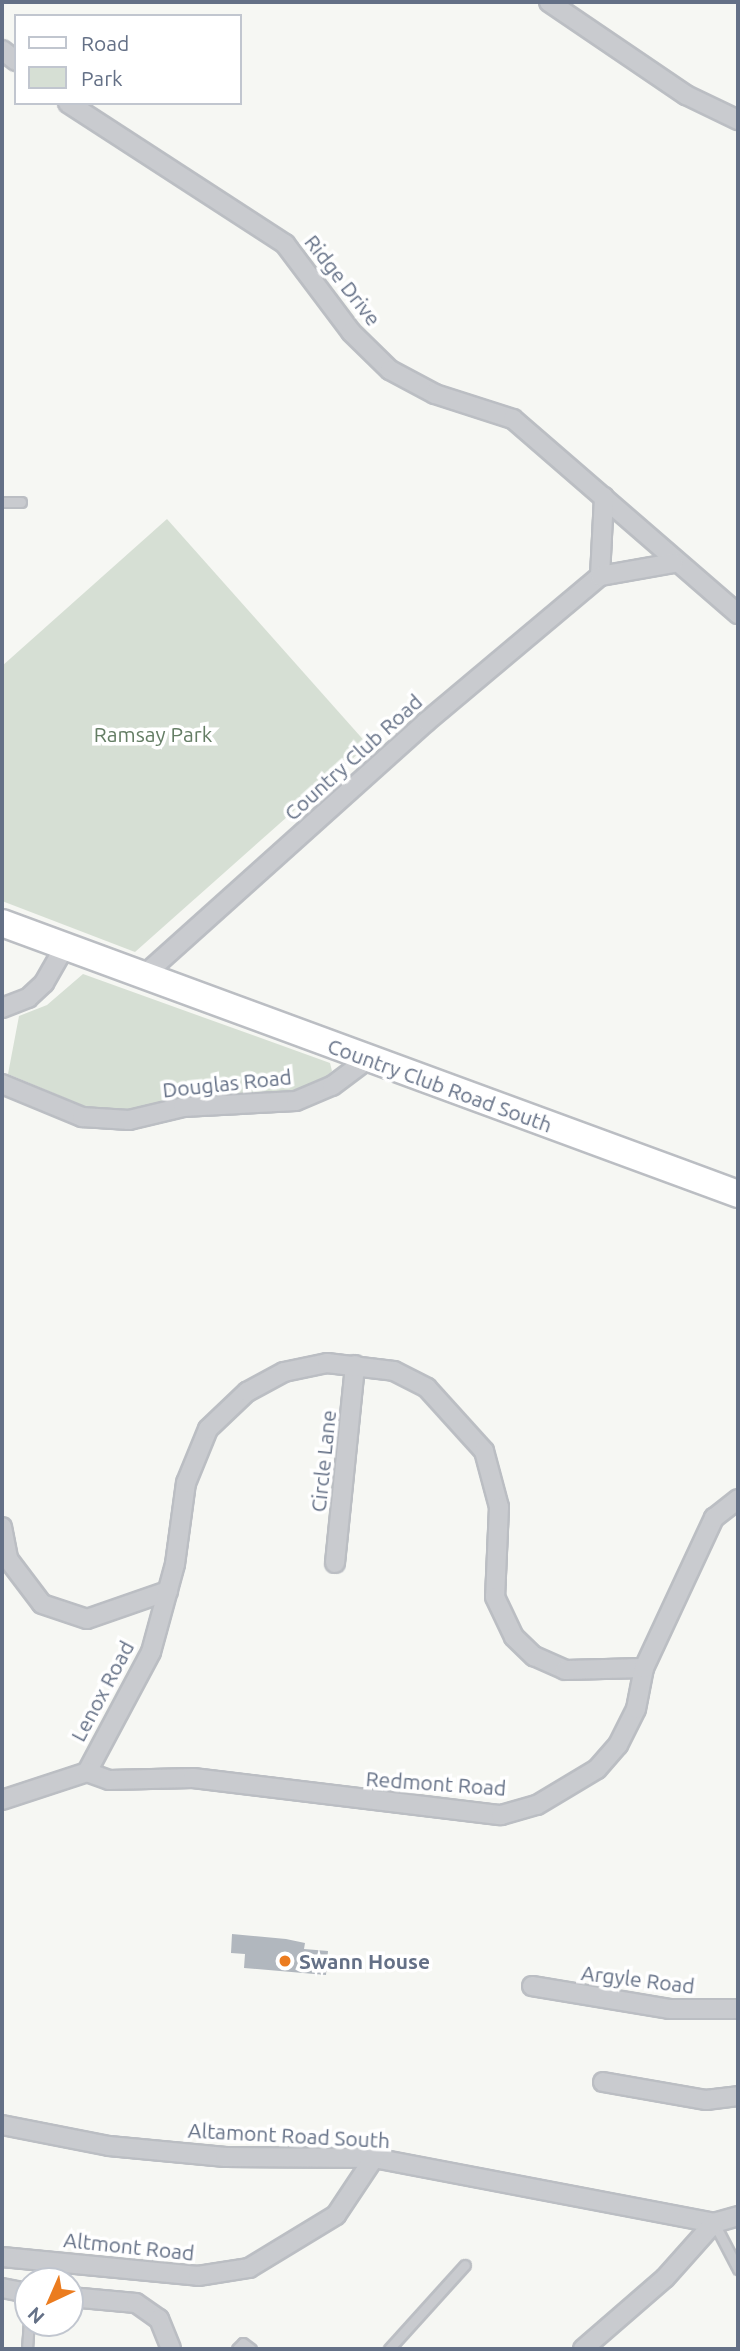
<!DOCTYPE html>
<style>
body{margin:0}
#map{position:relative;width:740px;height:2351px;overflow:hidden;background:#f6f7f3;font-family:Ubuntu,sans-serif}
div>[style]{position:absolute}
.green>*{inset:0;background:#d6dfd4}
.building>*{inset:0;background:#b1b7be}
.roads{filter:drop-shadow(2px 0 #bbbec3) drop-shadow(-2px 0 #bbbec3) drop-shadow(0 2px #bbbec3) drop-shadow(0 -2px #bbbec3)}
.lane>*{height:9px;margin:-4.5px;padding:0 4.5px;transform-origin:4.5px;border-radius:4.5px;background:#c9cbcf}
.street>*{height:18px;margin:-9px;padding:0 9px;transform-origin:9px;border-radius:9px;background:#c9cbcf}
.secondary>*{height:26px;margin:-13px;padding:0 13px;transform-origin:13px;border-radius:13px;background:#fff}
.dots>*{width:19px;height:19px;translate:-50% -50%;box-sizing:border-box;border:4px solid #fff;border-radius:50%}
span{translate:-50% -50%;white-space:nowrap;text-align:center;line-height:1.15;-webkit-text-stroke:7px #fff;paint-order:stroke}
.street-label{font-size:21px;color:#647086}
.park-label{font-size:21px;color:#647d64}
.poi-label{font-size:21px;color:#647086;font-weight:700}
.left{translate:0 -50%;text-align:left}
.frame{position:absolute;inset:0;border:4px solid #647086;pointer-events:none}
.legend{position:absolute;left:14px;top:14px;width:228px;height:91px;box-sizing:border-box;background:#fff;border:2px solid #c1c6cf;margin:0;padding:9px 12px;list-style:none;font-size:21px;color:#647086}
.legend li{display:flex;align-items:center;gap:14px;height:35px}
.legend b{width:35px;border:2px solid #c1c6cf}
.north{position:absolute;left:14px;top:2267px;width:70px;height:70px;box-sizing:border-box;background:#fff;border:2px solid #c1c6cf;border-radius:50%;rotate:224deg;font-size:19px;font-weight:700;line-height:28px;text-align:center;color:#647086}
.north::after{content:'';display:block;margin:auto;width:24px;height:32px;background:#eb7c1f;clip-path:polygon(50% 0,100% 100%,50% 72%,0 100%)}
</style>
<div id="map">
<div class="green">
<i style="clip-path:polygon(167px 519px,368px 745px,135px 952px,2px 901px,2px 666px)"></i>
<i style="clip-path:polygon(83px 974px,330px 1063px,332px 1071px,307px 1093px,103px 1114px,8px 1074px,19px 1016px,47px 1005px)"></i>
</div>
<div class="building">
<i style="clip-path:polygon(232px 1934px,286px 1939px,305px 1943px,304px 1949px,328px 1951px,326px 1975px,244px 1968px,245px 1954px,231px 1953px)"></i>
</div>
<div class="roads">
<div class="lane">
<i style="left:2px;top:502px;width:19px"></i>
<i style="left:714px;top:2223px;width:52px;rotate:62.4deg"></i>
<i style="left:27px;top:2349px;width:26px;rotate:-86deg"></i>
<i style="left:237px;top:2349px;width:8px;rotate:-45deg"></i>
<i style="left:243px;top:2343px;width:10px;rotate:37deg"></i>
<i style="left:389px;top:2349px;width:113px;rotate:-47.9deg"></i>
</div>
<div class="street">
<i style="left:549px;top:2px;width:166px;rotate:34.2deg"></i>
<i style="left:686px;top:95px;width:58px;rotate:25.7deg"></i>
<i style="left:2px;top:50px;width:18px;rotate:38deg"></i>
<i style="left:68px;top:103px;width:259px;rotate:33deg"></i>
<i style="left:285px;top:244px;width:110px;rotate:53.1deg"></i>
<i style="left:351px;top:332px;width:54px;rotate:44.3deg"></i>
<i style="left:390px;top:370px;width:51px;rotate:28.1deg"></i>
<i style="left:435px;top:394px;width:82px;rotate:17.8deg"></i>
<i style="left:513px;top:419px;width:298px;rotate:40.9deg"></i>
<i style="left:600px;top:576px;width:79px;rotate:-87.1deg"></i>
<i style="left:142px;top:977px;width:382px;rotate:-41.9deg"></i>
<i style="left:426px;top:722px;width:227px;rotate:-40deg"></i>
<i style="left:600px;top:576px;width:75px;rotate:-10deg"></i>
<i style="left:2px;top:1008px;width:28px;rotate:-21deg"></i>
<i style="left:28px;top:998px;width:22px;rotate:-43deg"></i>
<i style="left:44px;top:983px;width:40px;rotate:-60.3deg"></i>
<i style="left:2px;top:1084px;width:87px;rotate:22.4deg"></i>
<i style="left:82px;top:1117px;width:47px;rotate:3.7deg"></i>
<i style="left:129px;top:1120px;width:56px;rotate:-13.5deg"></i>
<i style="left:183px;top:1107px;width:113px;rotate:-3deg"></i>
<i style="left:296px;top:1101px;width:39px;rotate:-23deg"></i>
<i style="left:332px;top:1086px;width:45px;rotate:-36.9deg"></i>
<i style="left:2px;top:1527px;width:33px;rotate:79deg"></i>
<i style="left:8px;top:1559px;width:56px;rotate:52.9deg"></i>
<i style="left:42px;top:1604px;width:47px;rotate:18.4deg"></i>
<i style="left:87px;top:1619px;width:86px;rotate:-19.1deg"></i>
<i style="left:335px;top:1563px;width:199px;rotate:-84.2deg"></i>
<i style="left:87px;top:1772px;width:136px;rotate:-61.9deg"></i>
<i style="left:151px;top:1652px;width:91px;rotate:-74.7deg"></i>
<i style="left:175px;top:1564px;width:82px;rotate:-82.3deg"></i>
<i style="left:186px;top:1483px;width:58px;rotate:-67.8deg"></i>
<i style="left:208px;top:1429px;width:54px;rotate:-43.5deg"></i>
<i style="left:247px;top:1392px;width:42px;rotate:-28.4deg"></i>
<i style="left:284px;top:1372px;width:44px;rotate:-11.8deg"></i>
<i style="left:327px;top:1363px;width:67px;rotate:6.8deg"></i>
<i style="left:394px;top:1371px;width:37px;rotate:27deg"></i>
<i style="left:427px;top:1388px;width:85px;rotate:47.9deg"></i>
<i style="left:484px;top:1451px;width:58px;rotate:75deg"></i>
<i style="left:499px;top:1507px;width:90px;rotate:92.5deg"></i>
<i style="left:495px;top:1597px;width:44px;rotate:64.6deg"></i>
<i style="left:514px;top:1637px;width:28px;rotate:44deg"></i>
<i style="left:534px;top:1656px;width:34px;rotate:24deg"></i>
<i style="left:565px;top:1670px;width:79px;rotate:-1.5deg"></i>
<i style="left:2px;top:1800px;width:89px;rotate:-18.2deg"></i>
<i style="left:87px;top:1772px;width:23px;rotate:20deg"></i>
<i style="left:109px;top:1780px;width:84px;rotate:-1.4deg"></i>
<i style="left:193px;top:1778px;width:310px;rotate:6.9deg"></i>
<i style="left:501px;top:1815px;width:37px;rotate:-16deg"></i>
<i style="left:537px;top:1805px;width:70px;rotate:-31deg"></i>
<i style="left:597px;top:1769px;width:32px;rotate:-49deg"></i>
<i style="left:618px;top:1745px;width:40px;rotate:-63.4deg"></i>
<i style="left:636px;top:1709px;width:42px;rotate:-79deg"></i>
<i style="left:644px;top:1668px;width:166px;rotate:-65deg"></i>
<i style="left:714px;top:1518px;width:31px;rotate:-38deg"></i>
<i style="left:532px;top:1986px;width:139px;rotate:9.5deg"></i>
<i style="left:669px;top:2009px;width:69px"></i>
<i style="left:603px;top:2082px;width:105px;rotate:9.9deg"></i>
<i style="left:706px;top:2100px;width:32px;rotate:-7deg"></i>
<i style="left:2px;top:2125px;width:109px;rotate:11.1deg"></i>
<i style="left:109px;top:2146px;width:117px;rotate:5.4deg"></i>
<i style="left:225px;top:2157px;width:149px;rotate:0.4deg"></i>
<i style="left:374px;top:2158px;width:346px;rotate:10.8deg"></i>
<i style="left:714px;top:2223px;width:25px;rotate:-16deg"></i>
<i style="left:2px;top:2257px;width:197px;rotate:5.5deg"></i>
<i style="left:198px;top:2276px;width:52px;rotate:-8.9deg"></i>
<i style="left:249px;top:2268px;width:102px;rotate:-31.3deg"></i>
<i style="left:336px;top:2215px;width:69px;rotate:-56.3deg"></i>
<i style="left:2px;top:2288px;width:26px;rotate:11deg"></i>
<i style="left:70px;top:2297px;width:66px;rotate:5.2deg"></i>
<i style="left:136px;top:2303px;width:28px;rotate:35deg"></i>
<i style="left:159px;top:2319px;width:32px;rotate:68deg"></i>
<i style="left:583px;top:2349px;width:108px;rotate:-40.9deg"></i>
<i style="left:665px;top:2278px;width:74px;rotate:-48.3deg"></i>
</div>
<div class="secondary">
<i style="left:2px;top:923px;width:784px;rotate:20.21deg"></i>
</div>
</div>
<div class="dots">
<i style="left:285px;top:1961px;background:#eb7c1f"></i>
</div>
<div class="street-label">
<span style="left:343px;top:280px;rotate:52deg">Ridge Drive</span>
<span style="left:353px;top:757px;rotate:-42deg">Country Club Road</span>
<span style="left:227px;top:1083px;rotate:-6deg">Douglas Road</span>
<span style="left:440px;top:1085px;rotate:20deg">Country Club Road South</span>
<span style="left:323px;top:1461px;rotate:-84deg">Circle Lane</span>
<span style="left:102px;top:1691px;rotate:-62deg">Lenox Road</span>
<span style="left:436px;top:1783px;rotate:4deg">Redmont Road</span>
<span style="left:638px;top:1979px;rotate:7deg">Argyle Road</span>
<span style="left:289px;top:2135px;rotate:3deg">Altamont Road South</span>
<span style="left:129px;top:2246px;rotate:6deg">Altmont Road</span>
</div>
<div class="park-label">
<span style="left:153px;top:734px">Ramsay Park</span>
</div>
<div class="poi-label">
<span class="left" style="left:299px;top:1961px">Swann House</span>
</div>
<div class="frame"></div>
<ul class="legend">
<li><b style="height:9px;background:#fff"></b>Road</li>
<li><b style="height:19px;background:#d6dfd4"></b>Park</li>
</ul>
<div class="north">N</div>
</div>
